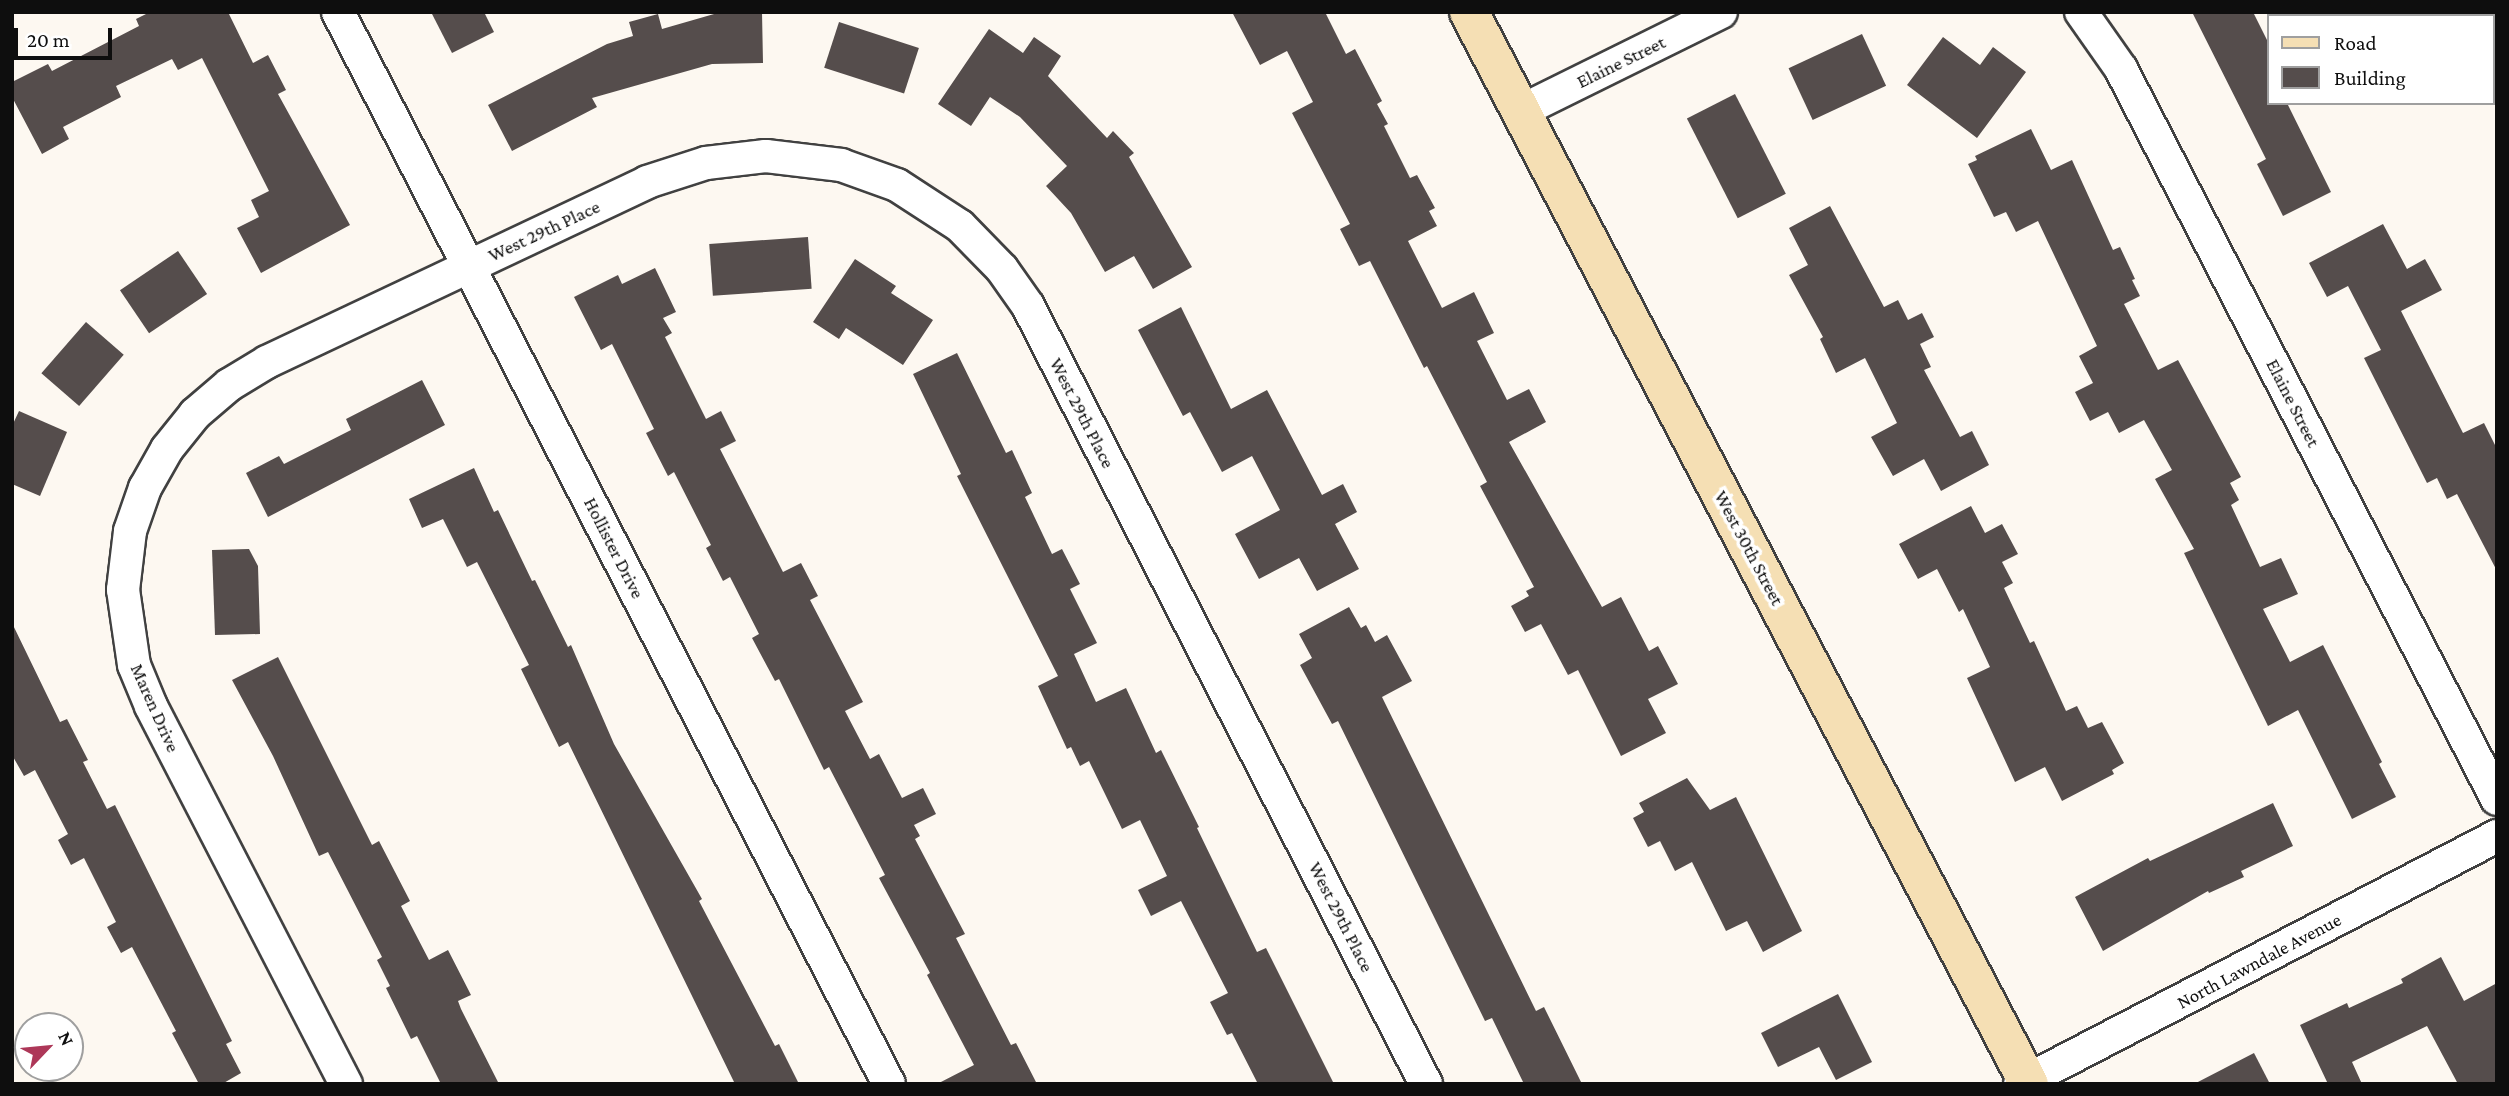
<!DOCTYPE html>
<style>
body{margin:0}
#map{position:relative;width:2509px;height:1096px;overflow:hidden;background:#fdf8f1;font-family:"Crimson Pro",serif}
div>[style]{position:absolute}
.building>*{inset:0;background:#554d4c;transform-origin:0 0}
.roads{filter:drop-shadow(2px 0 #414141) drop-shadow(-2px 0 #414141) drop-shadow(0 2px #414141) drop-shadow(0 -2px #414141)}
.street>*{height:32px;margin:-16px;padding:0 16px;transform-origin:16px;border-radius:16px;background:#fff}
.secondary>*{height:38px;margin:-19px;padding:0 19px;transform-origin:19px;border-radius:19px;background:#f5dfb4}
span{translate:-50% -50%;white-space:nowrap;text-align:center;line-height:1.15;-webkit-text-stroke:7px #fff;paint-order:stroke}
.street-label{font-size:19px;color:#0e0e0e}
.frame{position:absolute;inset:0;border:14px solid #0e0e0e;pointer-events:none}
.legend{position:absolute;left:2267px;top:14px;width:228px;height:91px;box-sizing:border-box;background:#fff;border:2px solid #9f9f9f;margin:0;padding:9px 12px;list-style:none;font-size:21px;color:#0e0e0e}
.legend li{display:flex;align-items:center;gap:14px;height:35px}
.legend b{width:35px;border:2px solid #9f9f9f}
.north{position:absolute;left:14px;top:1012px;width:70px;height:70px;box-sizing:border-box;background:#fff;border:2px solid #9f9f9f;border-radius:50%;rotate:64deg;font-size:19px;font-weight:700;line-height:28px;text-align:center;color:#0e0e0e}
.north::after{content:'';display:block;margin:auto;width:24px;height:32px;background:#ad3758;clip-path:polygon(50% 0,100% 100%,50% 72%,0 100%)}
.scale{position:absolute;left:14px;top:28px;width:98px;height:32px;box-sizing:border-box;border:4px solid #0e0e0e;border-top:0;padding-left:9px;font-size:21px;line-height:24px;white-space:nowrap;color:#0e0e0e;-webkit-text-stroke:5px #fff;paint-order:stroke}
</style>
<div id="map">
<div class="building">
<i style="clip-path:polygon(150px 12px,228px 12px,253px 63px,268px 55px,286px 90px,278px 94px,350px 225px,261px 273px,237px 228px,259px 217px,251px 200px,269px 191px,202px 58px,178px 70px,172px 59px,116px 86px,121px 97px,63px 127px,69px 139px,42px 154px,12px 97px,12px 82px,48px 64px,52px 71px,139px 26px,136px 19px)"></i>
<i style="clip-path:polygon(431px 12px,484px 12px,494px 32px,452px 53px)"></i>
<i style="clip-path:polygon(721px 12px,762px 12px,763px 63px,712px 64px,592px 98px,597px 107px,512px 151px,488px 105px,607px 44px,633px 36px,629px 22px,658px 14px,662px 29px)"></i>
<i style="clip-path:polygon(1232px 12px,1325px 12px,1346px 54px,1355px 49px,1382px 101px,1377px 104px,1388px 124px,1384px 126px,1410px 178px,1417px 175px,1435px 208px,1429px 211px,1437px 226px,1408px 241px,1442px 308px,1474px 292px,1494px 333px,1477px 341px,1507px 400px,1529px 389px,1546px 422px,1509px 442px,1602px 607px,1621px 597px,1649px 651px,1658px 646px,1678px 684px,1648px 699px,1666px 733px,1621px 756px,1578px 670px,1568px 675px,1541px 624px,1525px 632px,1511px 606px,1529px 596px,1526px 591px,1534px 587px,1480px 486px,1487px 482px,1427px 366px,1424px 368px,1370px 261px,1359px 266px,1340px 229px,1350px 224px,1292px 113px,1313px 102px,1287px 51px,1260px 65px)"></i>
<i style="clip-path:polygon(2192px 12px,2253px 12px,2269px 44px,2269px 103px,2287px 103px,2331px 192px,2283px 216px,2257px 164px,2266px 159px)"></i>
<i style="left:839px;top:22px;width:84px;height:48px;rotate:18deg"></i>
<i style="clip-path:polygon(989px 29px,1023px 53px,1034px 37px,1061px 56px,1048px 76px,1107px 138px,1113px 131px,1134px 153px,1129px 157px,1192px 267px,1153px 289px,1134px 256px,1105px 272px,1071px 213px,1046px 186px,1067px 166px,1020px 117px,990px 97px,971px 126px,938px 104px)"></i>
<i style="left:1862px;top:34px;width:57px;height:81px;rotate:65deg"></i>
<i style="clip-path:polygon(1943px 37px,1980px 65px,1993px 47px,2026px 72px,1977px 138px,1907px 85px)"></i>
<i style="left:1735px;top:94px;width:112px;height:54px;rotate:63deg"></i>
<i style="clip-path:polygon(2031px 129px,2051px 170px,2072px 160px,2113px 250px,2120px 247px,2135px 279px,2132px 280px,2140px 296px,2124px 304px,2158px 370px,2178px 360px,2241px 477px,2230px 483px,2239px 500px,2231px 505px,2260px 567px,2281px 558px,2298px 594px,2263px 609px,2290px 662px,2323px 645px,2382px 762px,2379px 764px,2396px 797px,2352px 819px,2298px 710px,2268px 726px,2184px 553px,2194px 549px,2155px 479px,2172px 470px,2144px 420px,2119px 433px,2108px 412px,2090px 421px,2075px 392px,2093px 383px,2079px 356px,2097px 346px,2038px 221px,2016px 232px,2006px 212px,1994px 217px,1968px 164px,1977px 160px,1975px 156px)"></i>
<i style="clip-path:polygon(1830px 206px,1884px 307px,1898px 300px,1908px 320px,1922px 313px,1934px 337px,1920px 344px,1931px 367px,1924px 370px,1960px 437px,1972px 431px,1989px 465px,1941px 491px,1924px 459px,1893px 476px,1871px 437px,1897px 423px,1865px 358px,1836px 373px,1820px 339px,1823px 337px,1789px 275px,1808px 265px,1789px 228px)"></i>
<i style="clip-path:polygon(2383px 224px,2407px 269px,2425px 259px,2442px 290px,2401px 311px,2463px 433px,2484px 423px,2497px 449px,2497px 571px,2457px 494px,2447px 499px,2437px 478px,2427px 483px,2364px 358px,2381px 350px,2348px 286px,2327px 297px,2309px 263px)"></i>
<i style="left:808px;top:237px;width:52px;height:99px;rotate:86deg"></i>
<i style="left:178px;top:251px;width:52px;height:70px;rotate:56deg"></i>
<i style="clip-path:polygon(855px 259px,896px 286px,891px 293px,933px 320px,903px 365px,846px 328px,839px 339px,813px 322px)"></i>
<i style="clip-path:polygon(655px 268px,676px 312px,663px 318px,672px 333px,665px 337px,706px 419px,721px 411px,736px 441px,720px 449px,783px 572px,801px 563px,818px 596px,810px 600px,863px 702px,845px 711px,870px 759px,879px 754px,902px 798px,923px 788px,936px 814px,914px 825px,920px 836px,915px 839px,965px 934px,956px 938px,1011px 1045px,1016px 1043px,1037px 1084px,937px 1084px,974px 1065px,927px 975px,930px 973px,879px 878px,885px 875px,829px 767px,824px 770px,779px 679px,775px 681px,752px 638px,759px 634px,730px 577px,723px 581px,706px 548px,711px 545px,674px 472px,668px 476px,646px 433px,654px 429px,612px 344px,601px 350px,574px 297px,618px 275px,622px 284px)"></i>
<i style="clip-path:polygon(1181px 307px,1231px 409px,1267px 390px,1322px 495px,1343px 484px,1357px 512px,1335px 524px,1359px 569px,1317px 591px,1299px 558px,1259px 579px,1235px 534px,1280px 510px,1252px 456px,1222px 472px,1190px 412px,1183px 416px,1138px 330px)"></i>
<i style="left:86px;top:322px;width:50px;height:68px;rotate:41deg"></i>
<i style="clip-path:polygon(957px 353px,1006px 453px,1012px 450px,1032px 493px,1025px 497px,1052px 554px,1062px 549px,1080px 584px,1070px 589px,1097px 643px,1074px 654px,1096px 702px,1126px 688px,1156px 753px,1161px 750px,1199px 827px,1197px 828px,1257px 952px,1266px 948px,1334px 1084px,1258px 1084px,1232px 1033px,1227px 1035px,1210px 1002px,1228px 993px,1181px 901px,1151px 916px,1138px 890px,1167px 876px,1140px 820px,1122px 829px,1089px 761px,1080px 766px,1071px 747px,1067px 749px,1038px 686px,1058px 676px,957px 476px,961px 474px,913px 374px)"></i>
<i style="clip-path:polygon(422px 380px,445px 425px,268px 517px,246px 473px,279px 456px,284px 464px,351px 430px,346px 419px)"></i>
<i style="clip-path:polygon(19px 411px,67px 432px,40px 496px,12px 484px,12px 426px)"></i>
<i style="clip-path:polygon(474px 468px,494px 512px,498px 510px,532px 581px,535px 580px,568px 647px,571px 645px,614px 744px,702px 899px,699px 901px,775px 1046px,779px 1044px,799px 1084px,735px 1084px,568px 742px,559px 747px,521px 669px,529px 665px,477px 562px,467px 567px,443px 519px,422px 528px,409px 499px)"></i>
<i style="clip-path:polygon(1971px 506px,1985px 533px,2002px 524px,2018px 554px,2002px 562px,2013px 583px,2004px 588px,2030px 643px,2034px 641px,2066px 711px,2077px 706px,2088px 728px,2102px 722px,2124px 763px,2112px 770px,2114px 774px,2062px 801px,2045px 767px,2015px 782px,1967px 678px,1990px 667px,1963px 609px,1959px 612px,1937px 569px,1918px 579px,1899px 544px)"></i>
<i style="clip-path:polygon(249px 549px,258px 566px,260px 634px,215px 635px,212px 550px)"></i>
<i style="clip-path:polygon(1349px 607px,1361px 628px,1366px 625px,1375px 642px,1387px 635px,1412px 681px,1382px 697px,1536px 1011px,1544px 1007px,1582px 1084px,1524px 1084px,1492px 1018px,1485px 1021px,1338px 721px,1332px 724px,1300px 665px,1312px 658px,1299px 634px)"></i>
<i style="clip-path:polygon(12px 623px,60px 722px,67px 719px,88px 760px,83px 762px,107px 809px,115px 805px,232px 1041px,226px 1044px,241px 1073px,222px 1084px,199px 1084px,172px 1033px,176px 1031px,132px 947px,121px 953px,107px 927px,116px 922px,84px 858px,71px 865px,58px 840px,68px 834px,35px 770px,24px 776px,12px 755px)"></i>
<i style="clip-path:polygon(278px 657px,372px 845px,379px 841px,410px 901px,401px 906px,429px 960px,448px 950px,471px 995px,458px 1001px,461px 1009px,499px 1084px,441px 1084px,417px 1036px,411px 1039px,386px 988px,390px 986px,377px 960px,382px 957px,328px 852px,319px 856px,273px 756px,232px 680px)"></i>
<i style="clip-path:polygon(1687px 778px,1710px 810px,1736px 797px,1802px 931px,1763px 952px,1747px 921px,1726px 931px,1692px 862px,1675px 871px,1660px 841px,1648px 847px,1633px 818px,1644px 812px,1639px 803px)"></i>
<i style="clip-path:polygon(2273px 803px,2293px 846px,2241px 871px,2244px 877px,2209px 893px,2208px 891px,2103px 951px,2075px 897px,2148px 858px,2150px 861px)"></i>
<i style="clip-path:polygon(2441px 957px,2464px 1001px,2497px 983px,2497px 1084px,2458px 1084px,2427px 1026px,2352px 1062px,2362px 1084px,2328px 1084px,2300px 1025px,2347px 1003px,2349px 1008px,2403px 983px,2401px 979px)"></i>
<i style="clip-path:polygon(1838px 994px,1872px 1062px,1836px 1080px,1819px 1047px,1778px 1067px,1761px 1033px)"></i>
<i style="clip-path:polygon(2254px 1053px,2270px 1084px,2194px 1084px)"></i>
</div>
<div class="roads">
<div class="street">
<i style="left:338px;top:12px;width:1205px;rotate:62.8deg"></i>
<i style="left:2081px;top:12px;width:70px;rotate:54.9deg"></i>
<i style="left:2121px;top:69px;width:821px;rotate:62.75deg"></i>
<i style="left:1521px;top:111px;width:223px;rotate:-26.3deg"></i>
<i style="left:346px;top:1084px;width:425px;rotate:-117.3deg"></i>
<i style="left:151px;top:706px;width:44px;rotate:-112.5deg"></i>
<i style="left:134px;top:665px;width:76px;rotate:-98.3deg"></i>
<i style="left:123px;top:590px;width:59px;rotate:-83.2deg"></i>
<i style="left:130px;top:531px;width:46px;rotate:-70.8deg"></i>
<i style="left:145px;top:488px;width:45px;rotate:-60.6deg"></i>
<i style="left:167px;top:449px;width:45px;rotate:-51.3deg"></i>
<i style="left:195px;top:414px;width:45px;rotate:-40.5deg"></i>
<i style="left:229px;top:385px;width:44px;rotate:-31.2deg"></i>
<i style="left:267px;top:362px;width:420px;rotate:-25.3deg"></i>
<i style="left:647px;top:182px;width:62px;rotate:-17.9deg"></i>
<i style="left:706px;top:163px;width:60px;rotate:-6.7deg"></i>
<i style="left:766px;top:156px;width:76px;rotate:6.8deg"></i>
<i style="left:841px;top:165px;width:59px;rotate:19.7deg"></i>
<i style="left:897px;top:185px;width:75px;rotate:33.1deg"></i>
<i style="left:960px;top:226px;width:60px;rotate:45.7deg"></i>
<i style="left:1002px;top:269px;width:45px;rotate:54.9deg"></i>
<i style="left:1028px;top:306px;width:874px;rotate:62.91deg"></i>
<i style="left:2020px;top:1084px;width:538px;rotate:-27.47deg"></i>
</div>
<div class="secondary">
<i style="left:1469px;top:12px;width:1209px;rotate:62.42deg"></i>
</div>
</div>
<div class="street-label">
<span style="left:1621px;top:62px;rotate:-26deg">Elaine Street</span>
<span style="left:544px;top:231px;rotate:-25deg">West 29th Place</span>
<span style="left:2293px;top:403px;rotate:63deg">Elaine Street</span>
<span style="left:1082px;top:413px;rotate:63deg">West 29th Place</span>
<span style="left:614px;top:548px;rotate:63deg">Hollister Drive</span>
<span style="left:1749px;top:548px;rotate:62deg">West 30th Street</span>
<span style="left:155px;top:708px;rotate:66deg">Maren Drive</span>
<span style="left:1341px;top:917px;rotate:63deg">West 29th Place</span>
<span style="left:2259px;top:961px;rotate:-28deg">North Lawndale Avenue</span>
</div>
<div class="frame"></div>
<ul class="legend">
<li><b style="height:9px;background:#f5dfb4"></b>Road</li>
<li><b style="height:19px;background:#554d4c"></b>Building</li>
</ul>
<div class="north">N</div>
<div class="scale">20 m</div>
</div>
